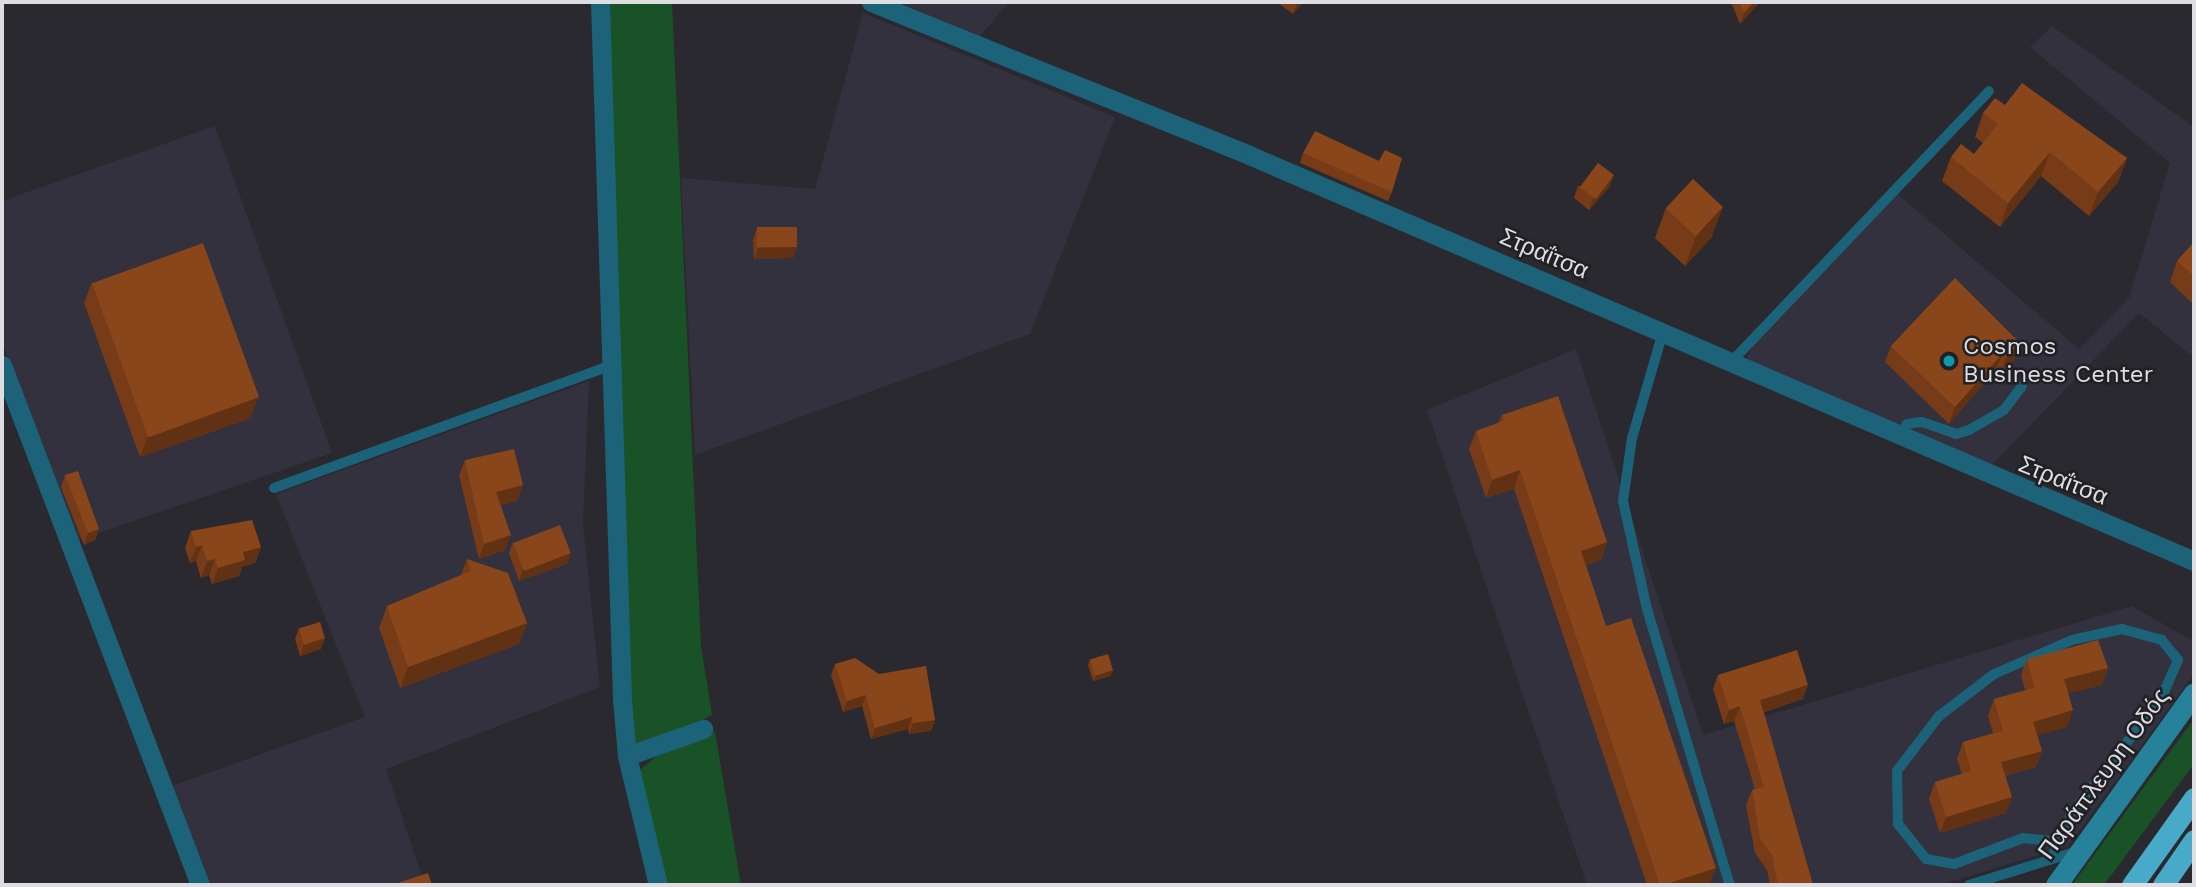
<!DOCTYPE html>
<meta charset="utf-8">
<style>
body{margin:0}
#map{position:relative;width:2196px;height:887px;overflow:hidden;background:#2a292f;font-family:"Work Sans",sans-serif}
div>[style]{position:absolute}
.built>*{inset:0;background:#32313d}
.green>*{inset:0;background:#195227}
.lane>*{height:10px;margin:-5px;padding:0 5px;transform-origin:5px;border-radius:5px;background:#1c6379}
.street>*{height:19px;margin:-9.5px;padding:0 9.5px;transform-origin:9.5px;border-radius:9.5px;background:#1c6379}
.secondary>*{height:21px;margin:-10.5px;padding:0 10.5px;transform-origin:10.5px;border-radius:10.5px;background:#26819b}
.highway>*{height:21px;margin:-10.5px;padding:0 10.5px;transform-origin:10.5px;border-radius:10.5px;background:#48aac9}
.wall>*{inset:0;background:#773c17}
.shaded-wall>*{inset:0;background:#613113}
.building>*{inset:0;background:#8a461b;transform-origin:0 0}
.dots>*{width:19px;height:19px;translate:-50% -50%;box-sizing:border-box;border:4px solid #202025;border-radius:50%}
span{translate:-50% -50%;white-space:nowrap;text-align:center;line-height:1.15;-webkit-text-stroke:5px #202025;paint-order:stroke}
.street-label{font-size:24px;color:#dedee2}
.poi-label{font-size:24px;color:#dedee2}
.left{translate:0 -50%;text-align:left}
.frame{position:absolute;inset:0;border:4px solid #dedee2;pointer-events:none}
</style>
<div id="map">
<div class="built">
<i style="clip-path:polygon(892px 2px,1009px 2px,980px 36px)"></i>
<i style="clip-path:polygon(863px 13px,1115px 117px,1030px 334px,695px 455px,681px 178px,815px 189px)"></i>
<i style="clip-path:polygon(2052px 26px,2194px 127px,2194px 358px,2139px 313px,1984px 473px,1745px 362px,1754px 342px,1894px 191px,2079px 349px,2129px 298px,2170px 163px,2030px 47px)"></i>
<i style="clip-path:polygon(215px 126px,332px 453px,75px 541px,2px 342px,2px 201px)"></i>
<i style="clip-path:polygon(1576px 349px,1703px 735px,2132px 606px,2194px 642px,2194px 674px,2068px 846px,1940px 885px,1587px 885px,1427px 410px)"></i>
<i style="clip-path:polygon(589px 381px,583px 525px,600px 687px,386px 769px,425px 885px,203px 885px,166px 788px,365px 717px,276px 494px)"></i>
</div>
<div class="green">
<i style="clip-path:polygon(607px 2px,672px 2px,701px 646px,712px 715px,634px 753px,621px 651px)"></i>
<i style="clip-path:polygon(2194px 719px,2194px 764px,2104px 885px,2072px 885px)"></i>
<i style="clip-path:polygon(715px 732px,741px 885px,657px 885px,636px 773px,659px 754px)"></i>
</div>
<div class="lane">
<i style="left:1663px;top:332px;width:110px;rotate:106.3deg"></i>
<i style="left:1632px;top:438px;width:64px;rotate:98.1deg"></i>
<i style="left:1623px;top:501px;width:111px;rotate:77.5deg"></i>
<i style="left:1647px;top:609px;width:288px;rotate:73.3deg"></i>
<i style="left:1733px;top:360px;width:371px;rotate:-46.4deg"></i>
<i style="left:1899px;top:436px;width:14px;rotate:-56deg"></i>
<i style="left:1907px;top:424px;width:15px;rotate:-8deg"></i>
<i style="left:1922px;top:422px;width:36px;rotate:19deg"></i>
<i style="left:1956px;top:434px;width:14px;rotate:-17deg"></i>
<i style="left:1969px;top:430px;width:40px;rotate:-29.7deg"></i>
<i style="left:2004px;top:410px;width:30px;rotate:-53deg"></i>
<i style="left:274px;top:488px;width:362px;rotate:-20deg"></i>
<i style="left:2050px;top:860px;width:20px;rotate:-63deg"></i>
<i style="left:2059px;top:842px;width:34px;rotate:-66deg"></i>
<i style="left:2073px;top:811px;width:142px;rotate:-51.8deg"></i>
<i style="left:2161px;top:699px;width:43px;rotate:-66.4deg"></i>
<i style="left:2178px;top:660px;width:26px;rotate:-129deg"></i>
<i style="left:2162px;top:640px;width:41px;rotate:-164.6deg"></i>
<i style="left:2122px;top:629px;width:51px;rotate:167.6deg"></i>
<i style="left:2072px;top:640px;width:85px;rotate:156.4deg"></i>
<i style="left:1994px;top:674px;width:69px;rotate:142.6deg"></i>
<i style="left:1939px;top:716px;width:69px;rotate:127.4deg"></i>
<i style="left:1897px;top:771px;width:53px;rotate:88.9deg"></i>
<i style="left:1898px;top:824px;width:45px;rotate:51.3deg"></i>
<i style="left:1926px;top:859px;width:28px;rotate:10deg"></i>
<i style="left:1954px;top:864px;width:74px;rotate:-20.6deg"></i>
<i style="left:2023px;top:838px;width:36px;rotate:6deg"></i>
<i style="left:1969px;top:885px;width:111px;rotate:-17.3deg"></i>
</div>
<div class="street">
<i style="left:600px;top:2px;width:697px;rotate:88.19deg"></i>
<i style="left:622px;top:699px;width:57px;rotate:85deg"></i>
<i style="left:627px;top:756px;width:133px;rotate:76.5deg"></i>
<i style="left:871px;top:2px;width:408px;rotate:22deg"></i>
<i style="left:1249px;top:155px;width:1029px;rotate:23.25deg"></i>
<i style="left:2px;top:365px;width:556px;rotate:69.15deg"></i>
<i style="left:627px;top:756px;width:81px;rotate:-19.6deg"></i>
</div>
<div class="secondary">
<i style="left:2056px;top:885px;width:236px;rotate:-54.3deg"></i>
</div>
<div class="highway">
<i style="left:2132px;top:885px;width:107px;rotate:-54.5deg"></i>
<i style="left:2163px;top:885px;width:55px;rotate:-55.4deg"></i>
</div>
<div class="wall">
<i style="clip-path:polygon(1277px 2px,1303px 2px,1293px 14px)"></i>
<i style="clip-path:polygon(1731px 2px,1760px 2px,1740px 24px)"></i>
<i style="clip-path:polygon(2005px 105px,2127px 158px,2118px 182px,2089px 216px,2041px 176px,2000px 227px,1942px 181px,1951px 157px,1974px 154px,1983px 143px,1975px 137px,1983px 113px)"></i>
<i style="clip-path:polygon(1303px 153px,1379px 161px,1392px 192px,1388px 201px,1300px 163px)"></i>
<i style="clip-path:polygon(1578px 186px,1610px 186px,1589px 210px,1574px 198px)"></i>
<i style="clip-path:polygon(1666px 208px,1712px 237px,1685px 266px,1655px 238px)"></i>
<i style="clip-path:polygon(757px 228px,797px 247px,793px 258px,754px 259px,753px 240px)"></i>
<i style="clip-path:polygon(2194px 242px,2194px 305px,2170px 282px,2177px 261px)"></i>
<i style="clip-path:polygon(1955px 278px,2014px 360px,2000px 374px,1996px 370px,1949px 424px,1885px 362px,1891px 346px)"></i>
<i style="clip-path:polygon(92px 282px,251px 418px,140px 457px,84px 303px)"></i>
<i style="clip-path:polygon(1502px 415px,1607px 542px,1601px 560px,1586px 565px,1606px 626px,1709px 885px,1647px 885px,1514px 489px,1486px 498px,1469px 449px,1476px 431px,1498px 423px)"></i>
<i style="clip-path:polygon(465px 460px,523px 485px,517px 501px,500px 505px,505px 550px,479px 559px,459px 475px)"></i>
<i style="clip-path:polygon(65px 475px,99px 529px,95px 540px,84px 545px,61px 487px)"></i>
<i style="clip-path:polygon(191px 531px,261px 547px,255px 563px,242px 567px,239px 576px,212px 584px,209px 575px,201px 578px,196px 561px,190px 563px,185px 548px)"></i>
<i style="clip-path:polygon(513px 542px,571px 553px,567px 564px,519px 581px,509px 553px)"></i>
<i style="clip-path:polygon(467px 559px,527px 623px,519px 644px,400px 688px,379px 628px,387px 606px,461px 575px)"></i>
<i style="clip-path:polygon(299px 628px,321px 649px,300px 656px,295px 639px)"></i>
<i style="clip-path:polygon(1090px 659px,1111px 676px,1093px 681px,1088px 665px)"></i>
<i style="clip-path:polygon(2027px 659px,2108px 668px,2102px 685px,2068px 693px,2067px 727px,2037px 735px,2042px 751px,2036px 767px,2005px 776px,2012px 797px,2006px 813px,1940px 833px,1929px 799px,1935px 782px,1962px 774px,1957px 759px,1963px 742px,1993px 733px,1988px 716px,1994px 699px,2025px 690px,2021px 675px)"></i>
<i style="clip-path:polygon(835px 664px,935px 720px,931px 731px,909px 734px,908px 729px,871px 739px,862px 706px,843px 712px,831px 675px)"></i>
<i style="clip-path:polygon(1718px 675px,1803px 699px,1764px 712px,1813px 885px,1770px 885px,1767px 870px,1755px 853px,1746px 805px,1752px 790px,1755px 789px,1734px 721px,1724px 724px,1713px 689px)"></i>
</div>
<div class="shaded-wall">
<i style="clip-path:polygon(1298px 2px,1303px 2px,1293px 14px,1297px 3px)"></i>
<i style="clip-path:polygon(1754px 2px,1760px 2px,1740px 24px,1744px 13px)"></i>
<i style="clip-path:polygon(2050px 152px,2041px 176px,2000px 227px,2008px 203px)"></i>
<i style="clip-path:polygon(2127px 158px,2118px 182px,2089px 216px,2098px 192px)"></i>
<i style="clip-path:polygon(1614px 175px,1610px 186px,1589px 210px,1593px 199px)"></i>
<i style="clip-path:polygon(1723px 207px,1712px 237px,1685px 266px,1696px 236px)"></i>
<i style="clip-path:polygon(797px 247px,793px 258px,754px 259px,758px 248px)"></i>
<i style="clip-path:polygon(2020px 343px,2014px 360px,2000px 374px,2006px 358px)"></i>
<i style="clip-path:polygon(2002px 354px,1996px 370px,1949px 424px,1955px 407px)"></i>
<i style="clip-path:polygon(258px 397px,251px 418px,140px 457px,148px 436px)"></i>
<i style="clip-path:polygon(1520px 470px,1514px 489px,1486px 498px,1492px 480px)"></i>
<i style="clip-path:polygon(523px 485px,517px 501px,491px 507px,496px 492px)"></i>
<i style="clip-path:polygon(99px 529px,95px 540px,84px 545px,88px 533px)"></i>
<i style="clip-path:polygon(511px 535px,505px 550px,479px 559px,484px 544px)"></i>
<i style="clip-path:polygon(1607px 542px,1601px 560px,1574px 569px,1581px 551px)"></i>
<i style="clip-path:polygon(202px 545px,196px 561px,190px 563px,196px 547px)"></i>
<i style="clip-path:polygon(261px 547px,255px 563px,242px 567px,239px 576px,212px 584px,218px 568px,243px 552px)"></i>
<i style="clip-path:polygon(571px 553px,567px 564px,519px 581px,523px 570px)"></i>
<i style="clip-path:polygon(215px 559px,209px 575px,201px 578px,207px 561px)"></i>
<i style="clip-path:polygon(527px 623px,519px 644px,400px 688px,408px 667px)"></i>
<i style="clip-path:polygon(325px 638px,321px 649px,300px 656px,304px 645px)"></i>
<i style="clip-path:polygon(2108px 668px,2102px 685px,2058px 696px,2064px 679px)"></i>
<i style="clip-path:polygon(1113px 670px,1111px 676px,1093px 681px,1095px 676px)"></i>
<i style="clip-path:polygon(1808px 685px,1803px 699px,1755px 714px,1760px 700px)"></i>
<i style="clip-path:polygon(866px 695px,862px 706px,843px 712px,847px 701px)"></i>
<i style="clip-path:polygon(1740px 706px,1734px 721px,1724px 724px,1729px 710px)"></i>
<i style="clip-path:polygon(2073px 710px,2067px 727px,2027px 738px,2033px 722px)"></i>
<i style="clip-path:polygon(912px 717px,908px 729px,871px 739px,875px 728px)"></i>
<i style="clip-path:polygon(935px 720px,931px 731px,909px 734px,913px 723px)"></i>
<i style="clip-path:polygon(2042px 751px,2036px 767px,1995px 778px,2001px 762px)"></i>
<i style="clip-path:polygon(2012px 797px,2006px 813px,1940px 833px,1946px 817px)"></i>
<i style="clip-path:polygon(1716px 868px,1709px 885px,1663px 885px)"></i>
</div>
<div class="building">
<i style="clip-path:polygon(1739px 2px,1754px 2px,1744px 13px)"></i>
<i style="clip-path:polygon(2022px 83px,2127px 158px,2098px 192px,2050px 152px,2008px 203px,1951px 157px,1961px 144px,1974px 154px,1998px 124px,1983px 113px,1995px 98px,2005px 105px)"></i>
<i style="clip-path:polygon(1315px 131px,1379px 161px,1385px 150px,1402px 158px,1392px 192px,1303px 153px)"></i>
<i style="left:1598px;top:163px;width:20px;height:30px;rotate:37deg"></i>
<i style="left:1693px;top:179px;width:41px;height:40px;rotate:43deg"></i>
<i style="left:797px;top:227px;width:20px;height:40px;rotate:90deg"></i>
<i style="clip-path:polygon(2194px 242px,2194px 276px,2177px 261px)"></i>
<i style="left:203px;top:243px;width:164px;height:118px;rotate:70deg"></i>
<i style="clip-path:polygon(1955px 278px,2020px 343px,2006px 358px,2002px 354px,1955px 407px,1891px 346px)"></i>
<i style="clip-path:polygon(1558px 396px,1607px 542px,1581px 551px,1606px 626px,1631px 618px,1716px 868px,1663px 885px,1660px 885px,1520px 470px,1492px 480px,1476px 431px,1504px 421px,1502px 415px)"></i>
<i style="clip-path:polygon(514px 449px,523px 485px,496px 492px,511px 535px,484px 544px,465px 460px)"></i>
<i style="clip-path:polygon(78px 471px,99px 529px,88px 533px,65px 475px)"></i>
<i style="clip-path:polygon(252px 520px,261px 547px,243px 552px,245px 560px,218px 568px,215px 559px,207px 561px,202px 545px,196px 547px,191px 531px)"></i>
<i style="left:560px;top:525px;width:30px;height:50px;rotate:69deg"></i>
<i style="clip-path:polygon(467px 559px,508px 573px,527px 623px,408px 667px,387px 606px,471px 571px)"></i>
<i style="left:320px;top:622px;width:17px;height:22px;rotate:73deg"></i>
<i style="clip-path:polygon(2098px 640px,2108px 668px,2064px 679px,2073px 710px,2033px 722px,2042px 751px,2001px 762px,2012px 797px,1946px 817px,1935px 782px,1971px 771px,1963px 742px,2003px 731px,1994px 699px,2035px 688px,2027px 659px)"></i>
<i style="clip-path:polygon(1797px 650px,1808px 685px,1760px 700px,1813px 885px,1778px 885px,1772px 855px,1760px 838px,1752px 790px,1764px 787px,1740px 706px,1729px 710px,1718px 675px)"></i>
<i style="left:1108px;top:654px;width:17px;height:19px;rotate:73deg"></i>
<i style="clip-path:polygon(855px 658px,879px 674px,926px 666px,935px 720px,913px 723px,912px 717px,875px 728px,866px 695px,847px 701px,835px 664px)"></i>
<i style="clip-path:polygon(428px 873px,432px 885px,392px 885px)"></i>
</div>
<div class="dots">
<i style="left:1949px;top:361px;background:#0f9aa8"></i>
</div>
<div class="street-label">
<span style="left:1544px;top:254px;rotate:23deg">Στραΐτσα</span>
<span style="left:2063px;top:481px;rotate:22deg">Στραΐτσα</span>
<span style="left:2104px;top:774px;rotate:-54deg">Παράπλευρη Οδός</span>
</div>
<div class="poi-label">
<span class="left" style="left:1963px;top:361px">Cosmos<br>Business Center</span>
</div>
<div class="frame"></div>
</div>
